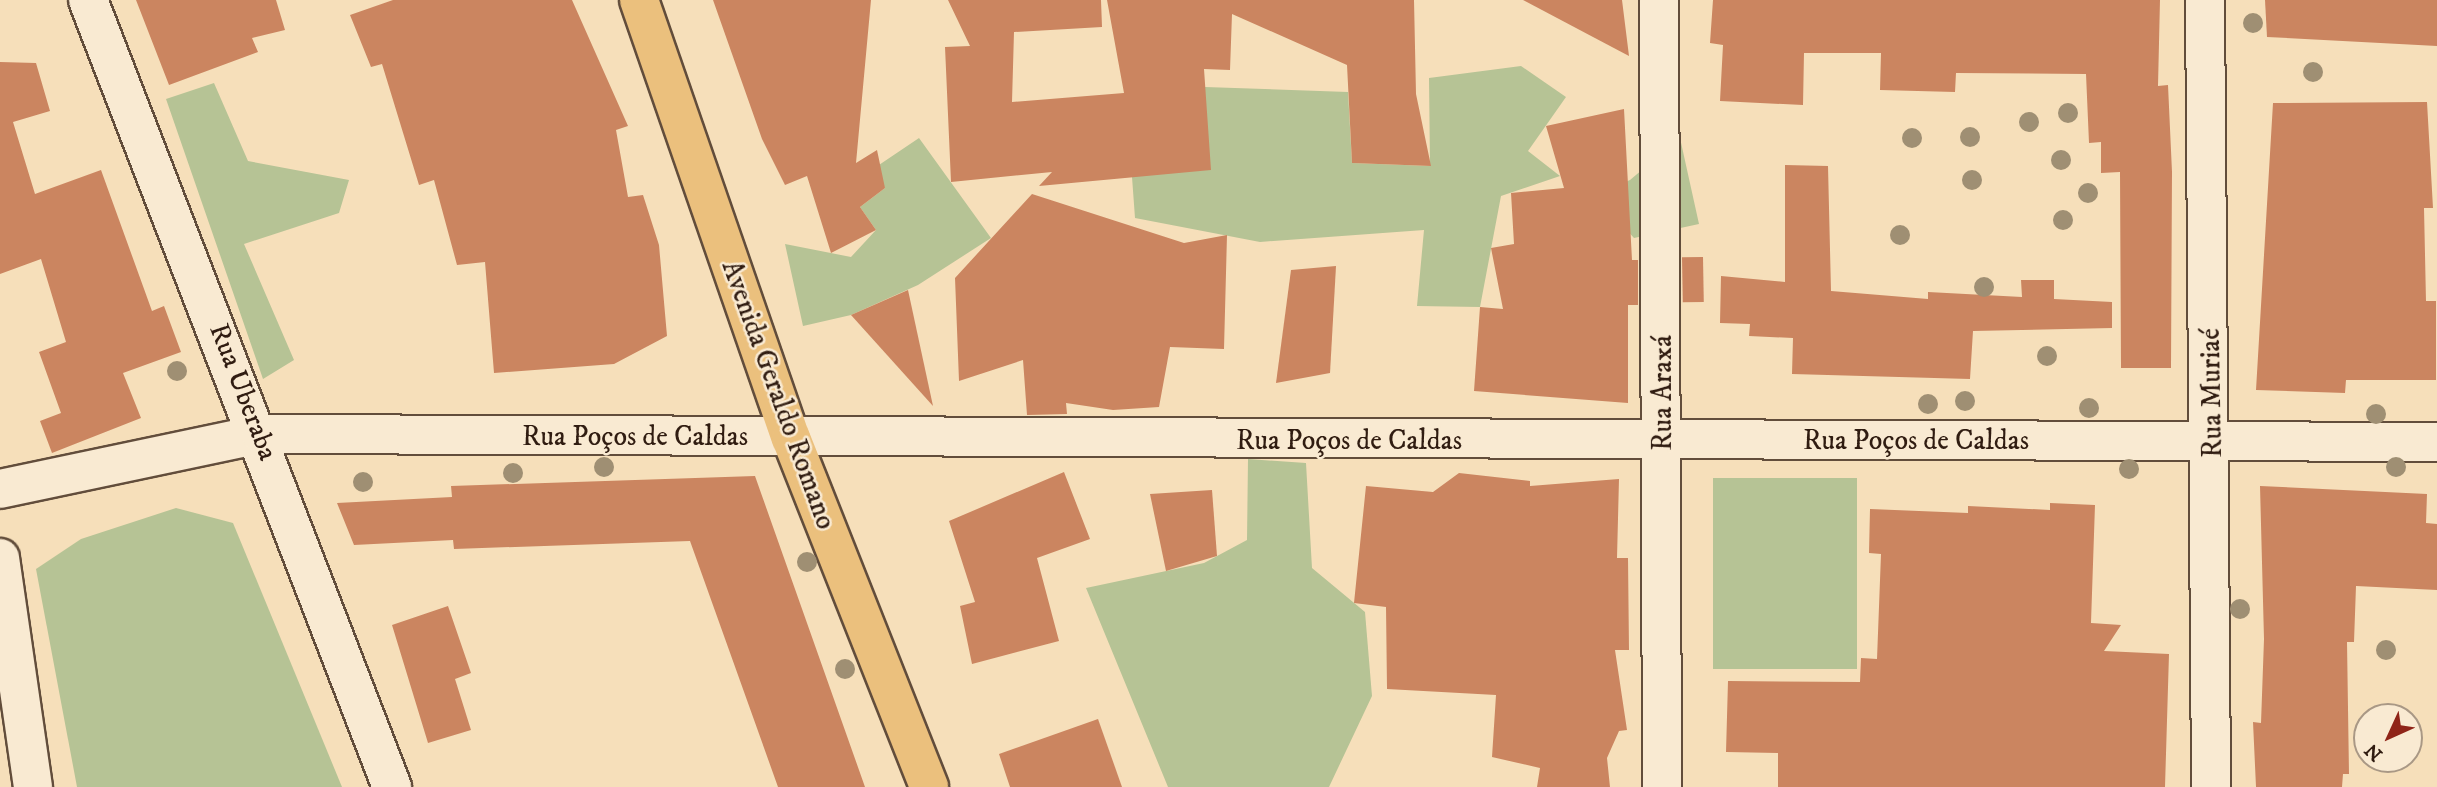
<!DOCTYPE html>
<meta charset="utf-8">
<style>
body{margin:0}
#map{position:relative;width:2437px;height:787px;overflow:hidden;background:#f6dfba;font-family:"IM FELL DW Pica",serif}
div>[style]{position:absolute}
.green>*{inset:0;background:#b6c395;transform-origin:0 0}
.building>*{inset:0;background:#cb8560;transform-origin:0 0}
.roads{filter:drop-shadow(2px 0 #624d3b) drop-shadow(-2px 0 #624d3b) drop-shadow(0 2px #624d3b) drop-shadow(0 -2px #624d3b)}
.minor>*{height:38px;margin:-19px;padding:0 19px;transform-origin:19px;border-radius:19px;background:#f9ead2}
.major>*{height:38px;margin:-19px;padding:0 19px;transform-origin:19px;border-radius:19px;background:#ebc07d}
.trees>*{width:20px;height:20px;margin:-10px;border-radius:50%;background:#9f8f73}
span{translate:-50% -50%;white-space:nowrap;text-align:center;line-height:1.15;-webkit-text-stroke:5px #f9ead2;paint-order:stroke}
.street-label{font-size:28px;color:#301c11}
.north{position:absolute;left:2353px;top:703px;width:70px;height:70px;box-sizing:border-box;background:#f9ead2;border:2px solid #a99885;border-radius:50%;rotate:225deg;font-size:19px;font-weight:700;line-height:28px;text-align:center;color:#301c11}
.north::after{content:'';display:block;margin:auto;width:24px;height:32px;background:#8f2418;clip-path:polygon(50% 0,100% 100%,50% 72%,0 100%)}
</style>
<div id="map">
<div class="green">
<i style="clip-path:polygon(1521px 66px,1566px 97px,1528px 151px,1560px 176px,1501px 196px,1480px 307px,1417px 306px,1424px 230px,1260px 242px,1135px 218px,1132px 177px,1205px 87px,1348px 92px,1352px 163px,1430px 166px,1429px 78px)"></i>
<i style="clip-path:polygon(214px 83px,248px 161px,349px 180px,339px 213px,244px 244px,294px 360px,263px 379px,166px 99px)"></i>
<i style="clip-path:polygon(919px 138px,991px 238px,918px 285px,851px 315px,803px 326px,785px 244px,851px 257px,876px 230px,860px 207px,885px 188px,873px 169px)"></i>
<i style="clip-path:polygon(1680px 138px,1699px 224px,1634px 238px,1595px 195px,1630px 180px)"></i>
<i style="clip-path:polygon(1248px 459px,1306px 463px,1312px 568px,1365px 612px,1372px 696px,1329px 787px,1168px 787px,1086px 588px,1204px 563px,1247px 540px)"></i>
<i style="left:1713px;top:478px;width:144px;height:191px"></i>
<i style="clip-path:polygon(176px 508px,233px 523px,342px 787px,77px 787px,36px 569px,81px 539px)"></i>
</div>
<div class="building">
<i style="clip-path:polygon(136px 0,276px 0,285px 30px,252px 38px,258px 52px,169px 85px)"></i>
<i style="clip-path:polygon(393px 0,572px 0,628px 126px,616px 130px,628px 197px,643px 195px,659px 245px,667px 336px,614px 364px,494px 373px,485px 262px,457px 265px,434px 180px,419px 185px,382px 64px,371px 67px,350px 15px)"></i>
<i style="clip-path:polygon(713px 0,871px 0,856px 163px,877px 150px,885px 188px,860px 207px,876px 230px,831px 253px,807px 176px,785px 185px,762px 139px)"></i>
<i style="clip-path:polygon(948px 0,1101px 0,1102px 27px,1014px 32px,1012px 102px,1124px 93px,1107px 0,1414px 0,1416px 94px,1431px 166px,1352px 163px,1347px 65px,1232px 14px,1230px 70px,1204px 69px,1211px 170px,1039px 186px,1052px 172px,951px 182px,945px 47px,970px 46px)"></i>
<i style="clip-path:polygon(1523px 0,1622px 0,1629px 56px,1593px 37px)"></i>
<i style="clip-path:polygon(1713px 0,2160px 0,2158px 86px,2168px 85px,2172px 172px,2171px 368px,2121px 368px,2120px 172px,2101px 173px,2101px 142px,2089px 143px,2086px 74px,1956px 73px,1955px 92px,1880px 90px,1881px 53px,1804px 53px,1803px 105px,1720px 101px,1723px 45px,1710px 43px)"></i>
<i style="clip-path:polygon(2265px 0,2437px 0,2437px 46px,2267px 37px)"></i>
<i style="clip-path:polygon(0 62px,36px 63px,50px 111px,13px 122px,35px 194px,101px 170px,152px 311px,164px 306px,181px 352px,123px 373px,141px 418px,52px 453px,40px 421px,61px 413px,39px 352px,66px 342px,41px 259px,0 274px)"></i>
<i style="clip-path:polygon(2427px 102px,2433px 208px,2424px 208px,2426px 301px,2436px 301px,2436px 380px,2346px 380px,2345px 393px,2256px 390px,2273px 103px)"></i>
<i style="clip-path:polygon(1624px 109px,1632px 260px,1638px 260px,1638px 305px,1628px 305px,1628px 403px,1474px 391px,1480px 307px,1503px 309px,1491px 248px,1514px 244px,1511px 193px,1564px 188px,1546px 126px)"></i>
<i style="clip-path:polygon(1785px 165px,1828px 166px,1831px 291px,1928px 299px,1928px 292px,2022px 297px,2021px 280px,2054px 280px,2054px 299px,2112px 302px,2112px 328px,1973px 331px,1970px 379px,1792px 374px,1793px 338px,1749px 336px,1750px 324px,1720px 323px,1721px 276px,1785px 282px)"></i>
<i style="clip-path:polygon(1032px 194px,1184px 243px,1227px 235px,1224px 349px,1170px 347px,1159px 407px,1113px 410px,1066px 403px,1067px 414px,1027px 415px,1023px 360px,959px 381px,955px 278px)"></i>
<i style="left:1703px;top:257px;width:45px;height:21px;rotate:89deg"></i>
<i style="clip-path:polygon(1336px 266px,1330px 373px,1276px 383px,1291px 270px)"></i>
<i style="clip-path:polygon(908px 290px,933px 406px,851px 315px)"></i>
<i style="clip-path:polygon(1064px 472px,1090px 539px,1037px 558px,1059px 641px,972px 664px,960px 606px,975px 602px,949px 521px)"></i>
<i style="clip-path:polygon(1459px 473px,1530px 481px,1530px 486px,1619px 479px,1617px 558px,1628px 558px,1629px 650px,1615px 650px,1627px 730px,1619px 731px,1607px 758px,1610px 787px,1537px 787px,1540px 768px,1492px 757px,1496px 695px,1387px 689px,1386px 607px,1354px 603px,1366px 486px,1433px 492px)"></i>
<i style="clip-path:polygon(755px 476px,865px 787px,778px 787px,690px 541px,454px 549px,453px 540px,354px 545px,337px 503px,452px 497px,451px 486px)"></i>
<i style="clip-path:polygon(2260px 486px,2427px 494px,2426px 523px,2437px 524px,2437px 590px,2356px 586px,2354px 642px,2347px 642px,2349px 774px,2343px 774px,2342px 787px,2256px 787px,2253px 722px,2261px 723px,2264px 639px)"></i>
<i style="clip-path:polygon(1212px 490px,1217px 556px,1166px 571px,1150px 494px)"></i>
<i style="clip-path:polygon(2050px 503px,2095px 505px,2091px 623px,2121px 625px,2104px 651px,2169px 654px,2165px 787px,1778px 787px,1778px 753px,1726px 752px,1728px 681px,1860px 682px,1861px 658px,1877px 659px,1881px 554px,1869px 553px,1870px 509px,1968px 513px,1968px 506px,2050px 510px)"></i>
<i style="clip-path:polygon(448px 606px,471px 673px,455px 679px,471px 730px,428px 743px,392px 625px)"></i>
<i style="clip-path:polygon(1098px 719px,1122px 787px,1010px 787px,999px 754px)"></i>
</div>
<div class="roads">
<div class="minor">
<i style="left:88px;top:0;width:844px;rotate:68.88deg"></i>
<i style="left:1659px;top:0;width:787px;rotate:89.78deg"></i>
<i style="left:2205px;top:0;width:787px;rotate:89.56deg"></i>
<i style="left:0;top:489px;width:267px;rotate:-11.9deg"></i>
<i style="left:261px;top:434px;width:2176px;rotate:0.21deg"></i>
<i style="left:0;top:558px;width:231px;rotate:81.8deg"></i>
</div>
<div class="major">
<i style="left:639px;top:0;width:464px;rotate:70.9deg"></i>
<i style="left:791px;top:438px;width:375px;rotate:68.4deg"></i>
</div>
</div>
<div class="trees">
<i style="left:2253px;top:23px"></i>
<i style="left:2313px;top:72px"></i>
<i style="left:2068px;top:113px"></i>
<i style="left:2029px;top:122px"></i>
<i style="left:1970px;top:137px"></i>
<i style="left:1912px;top:138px"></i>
<i style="left:2061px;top:160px"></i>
<i style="left:1972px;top:180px"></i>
<i style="left:2088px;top:193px"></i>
<i style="left:2063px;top:220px"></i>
<i style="left:1900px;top:235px"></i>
<i style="left:1984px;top:287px"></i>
<i style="left:2047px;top:356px"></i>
<i style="left:177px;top:371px"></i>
<i style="left:1965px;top:401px"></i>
<i style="left:1928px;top:404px"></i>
<i style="left:2089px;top:408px"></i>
<i style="left:2376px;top:414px"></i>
<i style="left:604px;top:467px"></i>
<i style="left:2396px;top:467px"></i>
<i style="left:2129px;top:469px"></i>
<i style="left:513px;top:473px"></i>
<i style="left:363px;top:482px"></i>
<i style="left:807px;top:562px"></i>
<i style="left:2240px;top:609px"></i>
<i style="left:2386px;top:650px"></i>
<i style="left:845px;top:669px"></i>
</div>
<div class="street-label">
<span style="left:243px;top:392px;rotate:69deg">Rua Uberaba</span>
<span style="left:1663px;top:393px;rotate:-90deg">Rua Araxá</span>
<span style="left:2212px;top:393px;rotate:-91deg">Rua Muriaé</span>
<span style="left:778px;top:395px;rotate:70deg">Avenida Geraldo Romano</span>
<span style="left:635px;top:437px">Rua Poços de Caldas</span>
<span style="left:1349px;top:441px">Rua Poços de Caldas</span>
<span style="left:1916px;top:441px">Rua Poços de Caldas</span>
</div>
<div class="north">N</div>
</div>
